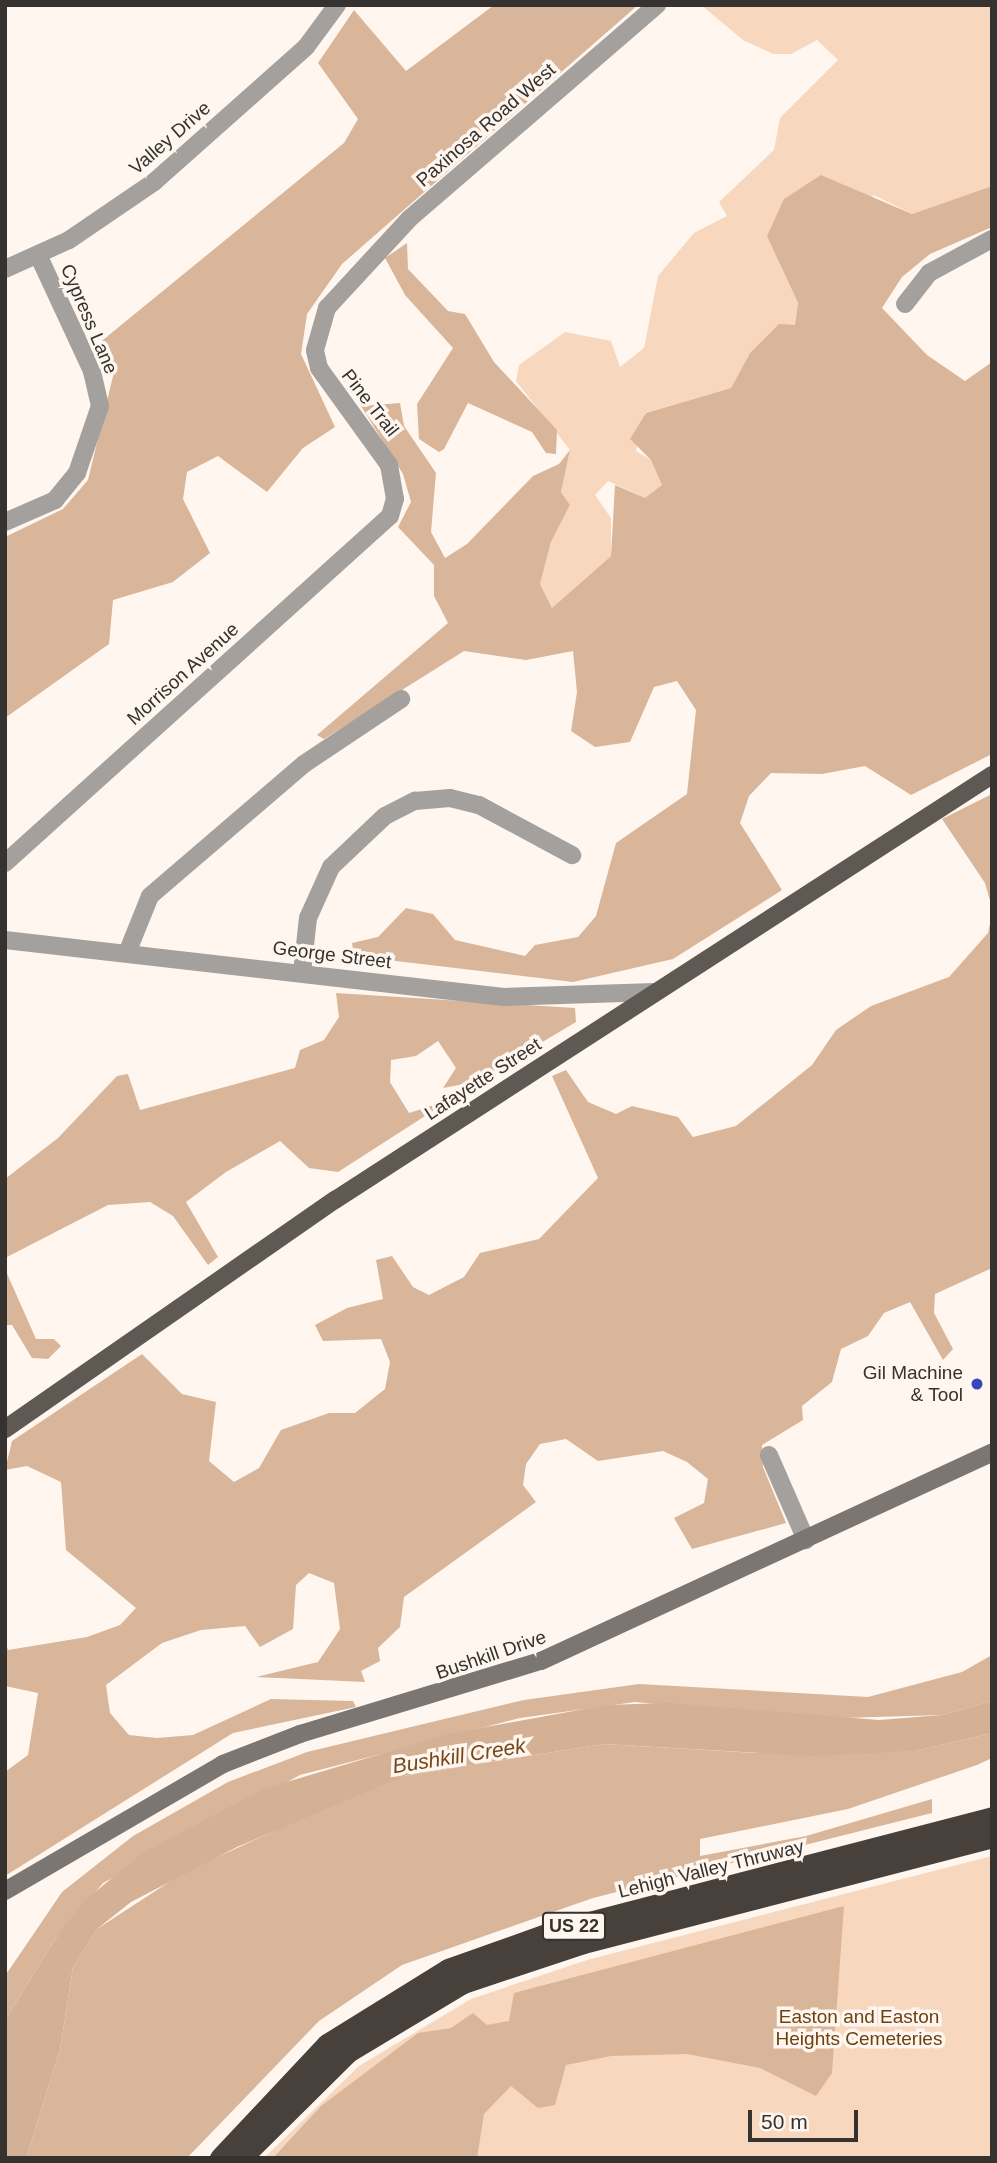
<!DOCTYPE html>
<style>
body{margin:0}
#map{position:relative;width:997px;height:2163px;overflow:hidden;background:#fef6ef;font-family:Arial,sans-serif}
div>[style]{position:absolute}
.green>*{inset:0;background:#f7d7bd}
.forest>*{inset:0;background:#d9b699}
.water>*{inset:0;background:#d4b194}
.street>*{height:18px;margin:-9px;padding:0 9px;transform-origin:9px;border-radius:9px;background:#a3a09d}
.secondary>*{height:18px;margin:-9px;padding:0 9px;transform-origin:9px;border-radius:9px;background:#7b7672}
.primary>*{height:18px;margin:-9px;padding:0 9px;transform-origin:9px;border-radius:9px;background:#5f5954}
.highway>*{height:21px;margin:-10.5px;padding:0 10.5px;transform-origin:10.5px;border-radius:10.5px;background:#47403b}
.dots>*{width:19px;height:19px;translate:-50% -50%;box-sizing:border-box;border:4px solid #fef6ef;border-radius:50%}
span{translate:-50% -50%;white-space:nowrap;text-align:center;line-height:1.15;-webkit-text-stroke:7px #fef6ef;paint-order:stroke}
.shield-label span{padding:2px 5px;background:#fef6ef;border:2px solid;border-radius:5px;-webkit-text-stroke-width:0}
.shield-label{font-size:18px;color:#35322f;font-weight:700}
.street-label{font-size:19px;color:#35322f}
.poi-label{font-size:19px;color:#35322f}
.right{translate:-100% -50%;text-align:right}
.park-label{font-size:19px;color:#6e4112}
.water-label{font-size:21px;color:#754719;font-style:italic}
.frame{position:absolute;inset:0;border:7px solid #35322f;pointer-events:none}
.scale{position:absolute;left:748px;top:2110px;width:110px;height:32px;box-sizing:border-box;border:4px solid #35322f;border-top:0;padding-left:9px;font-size:21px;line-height:24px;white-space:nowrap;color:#35322f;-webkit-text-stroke:5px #fef6ef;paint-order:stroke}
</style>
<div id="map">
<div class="green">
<i style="clip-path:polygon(701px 5px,992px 5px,992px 186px,912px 214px,874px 195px,783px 271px,798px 303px,795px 326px,750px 353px,731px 388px,645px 413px,636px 451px,651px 460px,663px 485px,645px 498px,608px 481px,595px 495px,611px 518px,611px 556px,552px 608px,540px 584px,551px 542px,570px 505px,561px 492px,570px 450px,516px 381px,519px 365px,565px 332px,611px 341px,620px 367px,644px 348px,658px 276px,694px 233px,727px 216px,719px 202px,774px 150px,780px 118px,838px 60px,817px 40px,791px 54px,773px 54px,743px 40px)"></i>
<i style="clip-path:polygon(992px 1856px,992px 2158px,264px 2158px,359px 2066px,471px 1999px,587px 1960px)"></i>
</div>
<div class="forest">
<i style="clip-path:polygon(494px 5px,638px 5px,342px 264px,307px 314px,301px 354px,335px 427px,303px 448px,267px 492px,218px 456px,187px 472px,183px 499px,210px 553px,173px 582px,113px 600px,109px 644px,5px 718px,5px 537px,63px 509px,88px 480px,114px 372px,98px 344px,344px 143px,358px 119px,318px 63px,354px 10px,406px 71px)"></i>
<i style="clip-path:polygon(821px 175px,912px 214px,992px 186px,992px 227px,930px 254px,902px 277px,882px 308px,927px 355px,965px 381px,992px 362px,992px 754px,911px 795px,865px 766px,822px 774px,771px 773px,749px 796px,740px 823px,782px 890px,673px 959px,573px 982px,354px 956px,352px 943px,378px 937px,406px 908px,433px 914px,455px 940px,525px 956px,535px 945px,578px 937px,596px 916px,616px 843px,687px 794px,696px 710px,677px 681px,654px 687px,630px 742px,595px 747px,571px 731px,577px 692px,573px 651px,526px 660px,464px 651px,324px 739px,317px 735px,448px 623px,434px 596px,434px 565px,398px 527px,411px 502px,403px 474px,361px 406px,400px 403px,404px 426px,436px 473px,431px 532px,445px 558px,467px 544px,533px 476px,559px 464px,570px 450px,561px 492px,570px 505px,551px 542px,540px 584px,552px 608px,611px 556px,615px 485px,645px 498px,662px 485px,651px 460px,630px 439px,646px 413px,731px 388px,750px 353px,779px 324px,795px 325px,798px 303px,767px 236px,784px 199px)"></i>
<i style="clip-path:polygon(407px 243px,408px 269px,448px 311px,465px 314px,494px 362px,557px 430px,556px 454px,546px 453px,532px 432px,468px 403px,444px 449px,439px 452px,419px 439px,417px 404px,453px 348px,405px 295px,385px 258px)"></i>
<i style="clip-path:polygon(992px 794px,992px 908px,985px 883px,942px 819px)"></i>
<i style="clip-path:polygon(992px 914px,992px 1268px,935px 1294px,934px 1313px,953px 1349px,943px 1360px,910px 1302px,884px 1313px,868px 1336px,841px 1349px,832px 1382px,802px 1406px,803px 1420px,762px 1445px,763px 1467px,786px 1523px,692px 1549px,674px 1518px,704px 1503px,708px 1479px,687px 1462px,663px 1451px,598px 1461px,566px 1439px,540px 1444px,526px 1464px,523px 1485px,536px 1502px,404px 1597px,400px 1627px,378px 1648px,380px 1661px,361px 1671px,365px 1682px,256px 1677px,318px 1662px,340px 1629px,334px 1583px,309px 1573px,296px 1585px,293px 1629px,260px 1647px,245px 1626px,201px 1630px,162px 1643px,106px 1685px,110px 1713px,129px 1735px,157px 1738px,193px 1735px,271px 1699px,353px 1701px,356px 1707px,233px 1733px,5px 1876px,5px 1772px,28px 1755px,38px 1693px,5px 1686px,5px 1640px,8px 1650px,87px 1637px,120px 1625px,136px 1608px,66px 1550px,61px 1482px,27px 1466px,5px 1470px,12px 1441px,142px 1354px,182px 1394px,216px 1402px,209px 1461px,234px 1482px,259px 1468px,281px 1430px,329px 1413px,355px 1413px,385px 1389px,390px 1362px,381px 1339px,323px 1341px,315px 1325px,347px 1308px,383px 1299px,376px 1260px,392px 1256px,413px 1287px,429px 1295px,464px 1277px,480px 1253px,539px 1239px,598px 1178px,552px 1076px,566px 1070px,588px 1102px,616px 1114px,632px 1106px,678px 1117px,693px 1137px,736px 1126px,812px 1065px,836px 1030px,871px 1006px,949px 977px,988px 933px)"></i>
<i style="clip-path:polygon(336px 993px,575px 1008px,576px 1022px,475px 1082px,443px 1088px,456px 1068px,438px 1041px,416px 1056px,391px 1060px,390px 1082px,409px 1113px,450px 1100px,338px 1172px,309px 1168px,280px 1141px,226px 1172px,186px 1202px,218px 1257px,208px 1265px,173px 1216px,150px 1202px,108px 1205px,5px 1258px,5px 1179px,58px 1138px,117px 1076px,128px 1074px,140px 1110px,295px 1068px,300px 1050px,324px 1040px,339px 1017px)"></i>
<i style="clip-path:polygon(5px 1269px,36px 1339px,54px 1339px,61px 1346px,48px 1359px,32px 1358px,12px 1325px,5px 1325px)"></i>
<i style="clip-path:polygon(992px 1655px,992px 1701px,942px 1715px,807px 1719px,635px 1702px,520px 1718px,300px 1775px,103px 1883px,56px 1938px,5px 2020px,5px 1976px,62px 1892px,133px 1836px,228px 1782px,307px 1752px,524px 1700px,639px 1684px,868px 1697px,962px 1672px)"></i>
<i style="clip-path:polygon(992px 1733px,992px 1758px,977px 1765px,848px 1809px,700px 1839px,700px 1856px,806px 1836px,932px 1799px,932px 1813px,593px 1898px,402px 1965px,319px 2021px,187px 2158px,26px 2158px,60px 2050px,73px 1967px,97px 1929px,183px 1873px,356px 1793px,404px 1776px,604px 1744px,756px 1753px,916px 1751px)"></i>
<i style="clip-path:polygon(844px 1906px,832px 2073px,816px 2096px,760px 2068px,687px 2054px,611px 2056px,566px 2065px,555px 2105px,538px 2108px,511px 2086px,484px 2114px,477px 2158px,273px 2158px,321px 2106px,418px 2033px,451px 2028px,473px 2013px,487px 2025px,509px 2021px,514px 1993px)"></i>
</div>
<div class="water">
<i style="clip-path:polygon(992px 1701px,992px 1733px,916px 1751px,811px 1756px,604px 1744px,404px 1776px,237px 1847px,131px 1902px,97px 1929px,73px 1967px,60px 2050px,26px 2158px,5px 2158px,5px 2020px,56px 1938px,83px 1902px,141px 1854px,263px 1789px,448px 1734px,606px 1705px,668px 1703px,879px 1720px,942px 1715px)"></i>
</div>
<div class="street">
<i style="left:5px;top:269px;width:70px;rotate:-24.4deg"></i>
<i style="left:69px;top:240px;width:103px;rotate:-34.3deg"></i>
<i style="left:154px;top:182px;width:203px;rotate:-41.6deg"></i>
<i style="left:306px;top:47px;width:52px;rotate:-53.6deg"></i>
<i style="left:905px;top:304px;width:39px;rotate:-52deg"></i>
<i style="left:929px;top:273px;width:72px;rotate:-28.4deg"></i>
<i style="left:5px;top:522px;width:55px;rotate:-23.7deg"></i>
<i style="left:55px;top:500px;width:35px;rotate:-51deg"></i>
<i style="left:77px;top:473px;width:71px;rotate:-71.1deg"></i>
<i style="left:100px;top:406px;width:36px;rotate:-103deg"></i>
<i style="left:92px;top:371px;width:126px;rotate:-114.9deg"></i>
<i style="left:5px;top:863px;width:518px;rotate:-42.03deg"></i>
<i style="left:390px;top:516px;width:18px;rotate:-74deg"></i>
<i style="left:395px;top:499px;width:35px;rotate:-100deg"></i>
<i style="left:389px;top:465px;width:120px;rotate:-125.8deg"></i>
<i style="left:319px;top:368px;width:18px;rotate:-103deg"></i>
<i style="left:315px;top:350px;width:44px;rotate:-74.1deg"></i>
<i style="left:327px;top:308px;width:121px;rotate:-47.3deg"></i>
<i style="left:409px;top:219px;width:328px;rotate:-40.8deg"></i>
<i style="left:5px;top:940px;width:502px;rotate:6.52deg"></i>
<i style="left:504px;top:997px;width:151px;rotate:-1.9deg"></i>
<i style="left:127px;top:953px;width:61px;rotate:-68deg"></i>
<i style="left:150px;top:896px;width:203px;rotate:-40.6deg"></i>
<i style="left:304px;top:764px;width:117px;rotate:-33.8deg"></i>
<i style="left:302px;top:973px;width:55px;rotate:-83.8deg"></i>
<i style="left:308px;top:918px;width:56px;rotate:-65.7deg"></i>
<i style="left:331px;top:867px;width:74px;rotate:-43.4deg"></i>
<i style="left:385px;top:816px;width:34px;rotate:-27deg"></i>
<i style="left:415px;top:801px;width:35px;rotate:-5deg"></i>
<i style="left:450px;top:798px;width:30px;rotate:14deg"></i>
<i style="left:479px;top:805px;width:106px;rotate:28.3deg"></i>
<i style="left:769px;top:1455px;width:93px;rotate:66.5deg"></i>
</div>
<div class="secondary">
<i style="left:5px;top:1891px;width:252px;rotate:-30.2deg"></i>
<i style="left:223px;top:1764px;width:83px;rotate:-21.3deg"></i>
<i style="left:300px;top:1734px;width:252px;rotate:-16.9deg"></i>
<i style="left:541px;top:1661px;width:497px;rotate:-24.8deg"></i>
</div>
<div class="primary">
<i style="left:5px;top:1429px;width:402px;rotate:-34.8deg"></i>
<i style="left:335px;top:1200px;width:782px;rotate:-32.9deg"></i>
</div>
<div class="highway">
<i style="left:220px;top:2158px;width:156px;rotate:-46.8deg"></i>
<i style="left:327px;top:2044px;width:142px;rotate:-31.8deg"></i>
<i style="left:448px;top:1969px;width:114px;rotate:-19.6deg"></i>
<i style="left:555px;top:1931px;width:452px;rotate:-14.6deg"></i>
<i style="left:241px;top:2158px;width:151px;rotate:-44.7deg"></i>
<i style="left:348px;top:2052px;width:134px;rotate:-31deg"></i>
<i style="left:463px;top:1983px;width:126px;rotate:-18.4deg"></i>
<i style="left:583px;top:1943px;width:423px;rotate:-14.5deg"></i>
</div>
<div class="dots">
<i style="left:977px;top:1384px;background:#3748ba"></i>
</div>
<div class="shield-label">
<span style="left:574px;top:1926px">US 22</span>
</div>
<div class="street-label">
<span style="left:486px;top:125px;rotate:-41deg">Paxinosa Road West</span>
<span style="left:170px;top:138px;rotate:-41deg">Valley Drive</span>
<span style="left:89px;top:319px;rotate:67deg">Cypress Lane</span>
<span style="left:370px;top:403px;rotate:52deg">Pine Trail</span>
<span style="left:183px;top:674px;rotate:-42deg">Morrison Avenue</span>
<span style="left:332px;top:955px;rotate:7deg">George Street</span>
<span style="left:483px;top:1079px;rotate:-33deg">Lafayette Street</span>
<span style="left:491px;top:1655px;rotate:-19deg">Bushkill Drive</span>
<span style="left:711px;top:1869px;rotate:-14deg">Lehigh Valley Thruway</span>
</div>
<div class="poi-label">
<span class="right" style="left:963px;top:1384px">Gil Machine<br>&amp; Tool</span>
</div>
<div class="park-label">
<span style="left:859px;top:2028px">Easton and Easton<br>Heights Cemeteries</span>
</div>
<div class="water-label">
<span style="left:459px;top:1756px;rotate:-9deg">Bushkill Creek</span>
</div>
<div class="frame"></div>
<div class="scale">50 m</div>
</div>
